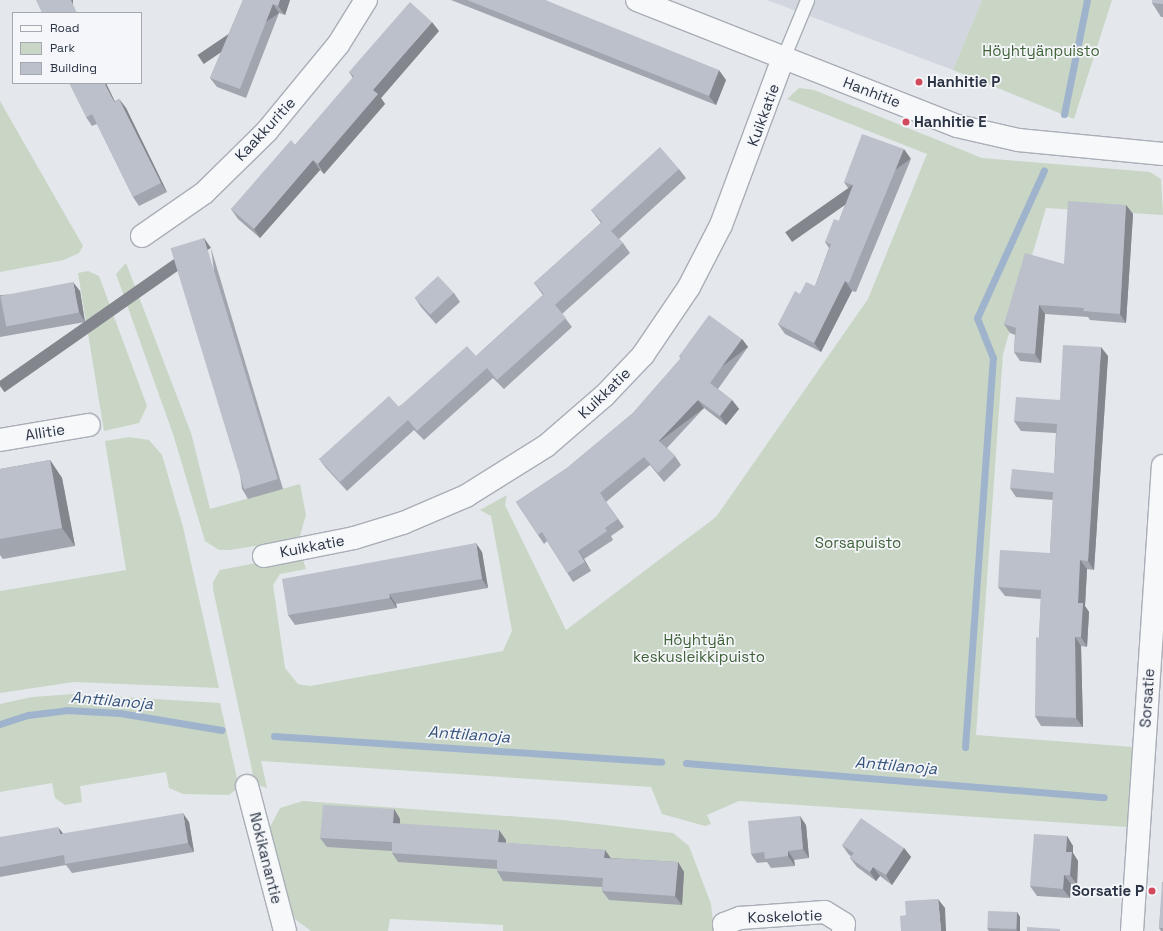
<!DOCTYPE html>
<meta charset="utf-8">
<style>
body{margin:0}
#map{position:relative;width:1163px;height:931px;overflow:hidden;background:#e4e7ec;font-family:"Space Grotesk",sans-serif}
div>[style]{position:absolute}
.built>*{inset:0;background:#d2d6de}
.green>*{inset:0;background:#c9d6c5}
.stream>*{height:7px;margin:-3.5px;padding:0 3.5px;transform-origin:3.5px;border-radius:3.5px;background:#9fb4cc}
.roads{filter:drop-shadow(1px 0 #a9aeb7) drop-shadow(-1px 0 #a9aeb7) drop-shadow(0 1px #a9aeb7) drop-shadow(0 -1px #a9aeb7)}
.service>*{height:13px;margin:-6.5px;padding:0 6.5px;transform-origin:6.5px;border-radius:6.5px;background:#f7f8fa}
.minor>*{height:22px;margin:-11px;padding:0 11px;transform-origin:11px;border-radius:11px;background:#f7f8fa}
.wall>*{inset:0;background:#a1a5ae}
.shaded-wall>*{inset:0;background:#83868d;transform-origin:0 0}
.building>*{inset:0;background:#bbc0ca;transform-origin:0 0}
.dots>*{width:11px;height:11px;translate:-50% -50%;box-sizing:border-box;border:2px solid #f4f6f9;border-radius:50%}
span{translate:-50% -50%;white-space:nowrap;text-align:center;line-height:1.15;-webkit-text-stroke:3.5px #f4f6f9;paint-order:stroke}
.park-label{font-size:15px;color:#3f6138}
.poi-label{font-size:15px;color:#2b3445;font-weight:700}
.left{translate:0 -50%;text-align:left}
.right{translate:-100% -50%;text-align:right}
.street-label{font-size:15px;color:#2b3445}
.water-label{font-size:16px;color:#34527a;font-style:italic}
.legend{position:absolute;left:12px;top:12px;width:130px;height:72px;box-sizing:border-box;background:#f4f6f9;border:1px solid #a4a8b1;margin:0;padding:5px 7px;list-style:none;font-size:12px;color:#2b3445}
.legend li{display:flex;align-items:center;gap:8px;height:20px}
.legend b{width:20px;border:1px solid #a4a8b1}
</style>
<div id="map">
<div class="built">
<i style="clip-path:polygon(767px 0,982px 0,953px 70px)"></i>
</div>
<div class="green">
<i style="clip-path:polygon(982px 0,1112px 0,1074px 119px,953px 70px)"></i>
<i style="clip-path:polygon(799px 88px,814px 90px,982px 158px,1150px 172px,1161px 179px,1163px 215px,1046px 208px,1003px 354px,976px 735px,1133px 747px,1127px 827px,739px 801px,707px 815px,711px 824px,705px 826px,662px 814px,651px 787px,261px 761px,267px 788px,255px 784px,213px 589px,213px 582px,220px 570px,296px 555px,303px 560px,306px 569px,280px 574px,273px 585px,285px 668px,298px 684px,310px 686px,503px 651px,512px 631px,491px 516px,480px 510px,507px 495px,505px 505px,566px 630px,716px 517px,868px 299px,927px 154px,787px 99px)"></i>
<i style="clip-path:polygon(0 101px,83px 246px,79px 253px,64px 260px,0 272px)"></i>
<i style="clip-path:polygon(126px 263px,191px 433px,210px 509px,300px 484px,306px 515px,299px 539px,230px 550px,219px 550px,205px 541px,173px 434px,116px 274px)"></i>
<i style="clip-path:polygon(88px 271px,99px 276px,147px 406px,139px 423px,104px 431px,78px 273px)"></i>
<i style="clip-path:polygon(129px 437px,149px 440px,162px 455px,183px 527px,219px 688px,74px 682px,0 693px,0 591px,126px 570px,105px 441px)"></i>
<i style="clip-path:polygon(74px 694px,220px 703px,239px 787px,229px 795px,183px 794px,169px 788px,166px 772px,80px 786px,82px 802px,65px 805px,55px 798px,52px 783px,0 792px,0 704px,32px 697px)"></i>
<i style="clip-path:polygon(303px 801px,563px 820px,673px 833px,689px 846px,711px 904px,714px 931px,503px 931px,503px 925px,390px 919px,388px 931px,311px 931px,295px 919px,291px 910px,270px 827px,280px 808px)"></i>
</div>
<div class="stream">
<i style="left:1064px;top:114px;width:116px;rotate:-78.6deg"></i>
<i style="left:0;top:724px;width:29px;rotate:-18deg"></i>
<i style="left:28px;top:715px;width:38px;rotate:-7deg"></i>
<i style="left:66px;top:710px;width:54px;rotate:3.2deg"></i>
<i style="left:120px;top:713px;width:103px;rotate:9.5deg"></i>
<i style="left:274px;top:736px;width:388px;rotate:3.8deg"></i>
<i style="left:965px;top:747px;width:390px;rotate:-85.9deg"></i>
<i style="left:993px;top:358px;width:43px;rotate:-111.8deg"></i>
<i style="left:977px;top:318px;width:162px;rotate:-65.6deg"></i>
<i style="left:686px;top:763px;width:419px;rotate:4.7deg"></i>
</div>
<div class="roads">
<div class="service">
<i style="left:783px;top:58px;width:63px;rotate:-67.5deg"></i>
</div>
<div class="minor">
<i style="left:637px;top:0;width:344px;rotate:21.5deg"></i>
<i style="left:957px;top:126px;width:63px;rotate:12.9deg"></i>
<i style="left:1018px;top:140px;width:146px;rotate:5.5deg"></i>
<i style="left:142px;top:236px;width:75px;rotate:-34.7deg"></i>
<i style="left:204px;top:193px;width:88px;rotate:-44.5deg"></i>
<i style="left:267px;top:131px;width:112px;rotate:-50.5deg"></i>
<i style="left:338px;top:45px;width:53px;rotate:-58.1deg"></i>
<i style="left:0;top:440px;width:90px;rotate:-9.6deg"></i>
<i style="left:264px;top:556px;width:92px;rotate:-11.3deg"></i>
<i style="left:354px;top:538px;width:51px;rotate:-17deg"></i>
<i style="left:403px;top:523px;width:69px;rotate:-23.2deg"></i>
<i style="left:466px;top:496px;width:94px;rotate:-32deg"></i>
<i style="left:546px;top:446px;width:77px;rotate:-40.8deg"></i>
<i style="left:604px;top:396px;width:57px;rotate:-46.4deg"></i>
<i style="left:643px;top:355px;width:82px;rotate:-55.9deg"></i>
<i style="left:689px;top:287px;width:70px;rotate:-62.7deg"></i>
<i style="left:721px;top:225px;width:178px;rotate:-69.6deg"></i>
<i style="left:247px;top:786px;width:150px;rotate:75.3deg"></i>
<i style="left:725px;top:931px;width:7px;rotate:-98deg"></i>
<i style="left:724px;top:924px;width:17px;rotate:-21deg"></i>
<i style="left:740px;top:918px;width:85px;rotate:-4deg"></i>
<i style="left:825px;top:912px;width:22px;rotate:32deg"></i>
<i style="left:844px;top:924px;width:7px;rotate:98deg"></i>
<i style="left:1132px;top:931px;width:466px;rotate:-86.2deg"></i>
</div>
</div>
<div class="wall">
<i style="clip-path:polygon(243px 0,290px 0,285px 15px,279px 13px,246px 98px,217px 87px,210px 78px)"></i>
<i style="clip-path:polygon(451px 0,545px 0,726px 80px,716px 105px)"></i>
<i style="clip-path:polygon(1163px 0,1163px 17px,1161px 17px,1152px 3px)"></i>
<i style="clip-path:polygon(439px 31px,381px 98px,385px 104px,324px 174px,320px 170px,260px 238px,238px 219px,231px 209px,295px 145px,353px 78px,349px 72px)"></i>
<i style="clip-path:polygon(119px 99px,126px 108px,167px 192px,139px 206px,133px 197px,97px 124px,92px 126px,86px 117px)"></i>
<i style="clip-path:polygon(911px 159px,856px 292px,852px 291px,821px 352px,785px 334px,778px 324px,800px 294px,815px 286px,829px 248px,825px 242px,839px 221px,850px 191px,844px 182px)"></i>
<i style="clip-path:polygon(679px 169px,686px 178px,619px 239px,623px 243px,630px 253px,562px 314px,572px 327px,504px 389px,493px 378px,424px 440px,414px 430px,347px 491px,326px 468px,319px 459px,476px 356px,543px 295px,534px 283px,601px 223px,591px 210px)"></i>
<i style="clip-path:polygon(1126px 205px,1133px 214px,1126px 323px,1090px 320px,1088px 317px,1045px 314px,1041px 363px,1020px 361px,1014px 352px,1015px 335px,1010px 333px,1004px 324px,1064px 264px)"></i>
<i style="clip-path:polygon(211px 248px,283px 489px,248px 499px,242px 489px)"></i>
<i style="clip-path:polygon(80px 291px,85px 322px,0 337px,0 295px)"></i>
<i style="clip-path:polygon(454px 293px,460px 302px,436px 324px,421px 307px,415px 298px)"></i>
<i style="clip-path:polygon(742px 339px,748px 347px,718px 389px,732px 400px,739px 409px,726px 425px,704px 408px,667px 448px,675px 456px,681px 465px,664px 482px,650px 465px,606px 502px,624px 527px,611px 536px,613px 540px,584px 559px,591px 571px,573px 582px,547px 541px,544px 544px,516px 502px,567px 468px,633px 413px,681px 358px,679px 356px)"></i>
<i style="clip-path:polygon(1108px 356px,1094px 570px,1087px 569px,1085px 606px,1089px 612px,1087px 647px,1081px 646px,1083px 727px,1041px 726px,1035px 716px,1041px 599px,1005px 596px,998px 587px,1050px 553px,1053px 500px,1016px 497px,1010px 488px,1054px 473px,1056px 433px,1021px 431px,1014px 421px,1060px 400px)"></i>
<i style="clip-path:polygon(50px 460px,62px 478px,75px 546px,3px 559px,0 555px,0 469px)"></i>
<i style="clip-path:polygon(482px 552px,488px 588px,396px 604px,397px 608px,295px 625px,288px 615px)"></i>
<i style="clip-path:polygon(394px 809px,400px 819px,400px 824px,506px 840px,505px 843px,605px 850px,611px 858px,678px 862px,684px 872px,682px 905px,609px 900px,602px 891px,602px 887px,503px 881px,497px 871px,497px 869px,398px 862px,392px 853px,392px 851px,327px 847px,320px 838px)"></i>
<i style="clip-path:polygon(189px 822px,194px 852px,72px 873px,66px 865px,0 877px,0 837px,63px 834px)"></i>
<i style="clip-path:polygon(806px 825px,809px 858px,794px 860px,795px 866px,771px 868px,767px 862px,757px 863px,751px 854px)"></i>
<i style="clip-path:polygon(1067px 836px,1073px 846px,1073px 853px,1078px 861px,1077px 885px,1071px 884px,1070px 898px,1037px 896px,1030px 886px)"></i>
<i style="clip-path:polygon(842px 845px,904px 848px,911px 857px,892px 885px,880px 876px,876px 881px,857px 867px,850px 858px,851px 856px,849px 855px)"></i>
<i style="clip-path:polygon(1163px 882px,1163px 931px,1161px 931px,1159px 928px)"></i>
<i style="clip-path:polygon(1017px 912px,1020px 917px,1020px 931px,989px 931px,987px 928px)"></i>
</div>
<div class="shaded-wall">
<i style="left:71px;top:0;width:2px;height:14px"></i>
<i style="clip-path:polygon(280px 0,290px 0,285px 15px,278px 6px)"></i>
<i style="left:273px;top:4px;width:11px;height:91px;rotate:56deg"></i>
<i style="clip-path:polygon(432px 22px,439px 31px,381px 98px,385px 104px,324px 174px,318px 164px,373px 90px)"></i>
<i style="clip-path:polygon(719px 70px,726px 80px,716px 105px,709px 96px)"></i>
<i style="clip-path:polygon(104px 83px,106px 83px,120px 112px,114px 102px)"></i>
<i style="clip-path:polygon(119px 99px,126px 108px,167px 192px,161px 183px)"></i>
<i style="left:904px;top:149px;width:12px;height:145px;rotate:55deg"></i>
<i style="clip-path:polygon(313px 160px,320px 170px,260px 238px,254px 229px)"></i>
<i style="clip-path:polygon(1126px 205px,1133px 214px,1126px 323px,1120px 314px)"></i>
<i style="left:204px;top:238px;width:12px;height:252px;rotate:55deg"></i>
<i style="clip-path:polygon(845px 281px,852px 291px,821px 352px,814px 343px)"></i>
<i style="clip-path:polygon(73px 282px,80px 291px,85px 322px,79px 312px)"></i>
<i style="clip-path:polygon(1039px 305px,1045px 314px,1041px 363px,1035px 354px)"></i>
<i style="left:742px;top:339px;width:10px;height:54px;rotate:53deg"></i>
<i style="clip-path:polygon(1101px 347px,1108px 356px,1094px 570px,1088px 561px)"></i>
<i style="left:698px;top:400px;width:10px;height:57px;rotate:53deg"></i>
<i style="clip-path:polygon(732px 400px,739px 409px,726px 425px,720px 416px)"></i>
<i style="clip-path:polygon(50px 460px,62px 478px,75px 546px,62px 528px)"></i>
<i style="clip-path:polygon(476px 543px,482px 552px,488px 588px,482px 579px)"></i>
<i style="clip-path:polygon(578px 551px,584px 559px,591px 571px,585px 562px)"></i>
<i style="clip-path:polygon(1080px 560px,1087px 569px,1085px 606px,1089px 612px,1087px 647px,1081px 637px,1078px 603px)"></i>
<i style="clip-path:polygon(389px 594px,396px 604px,397px 608px,390px 598px)"></i>
<i style="clip-path:polygon(1075px 637px,1081px 646px,1083px 727px,1076px 718px)"></i>
<i style="clip-path:polygon(394px 809px,400px 819px,400px 833px,393px 823px)"></i>
<i style="clip-path:polygon(183px 813px,189px 822px,194px 852px,188px 843px)"></i>
<i style="clip-path:polygon(800px 816px,806px 825px,809px 858px,803px 849px)"></i>
<i style="clip-path:polygon(58px 827px,65px 836px,60px 834px)"></i>
<i style="clip-path:polygon(499px 830px,506px 840px,505px 852px,498px 842px)"></i>
<i style="clip-path:polygon(1067px 836px,1073px 846px,1073px 853px,1078px 861px,1077px 885px,1070px 875px,1066px 852px)"></i>
<i style="clip-path:polygon(904px 848px,911px 857px,892px 885px,886px 875px)"></i>
<i style="clip-path:polygon(605px 850px,611px 859px,604px 858px)"></i>
<i style="clip-path:polygon(788px 851px,794px 860px,795px 866px,788px 856px)"></i>
<i style="clip-path:polygon(678px 862px,684px 872px,682px 905px,675px 896px)"></i>
<i style="clip-path:polygon(873px 867px,880px 876px,876px 881px,870px 872px)"></i>
<i style="clip-path:polygon(1064px 875px,1071px 884px,1070px 898px,1063px 889px)"></i>
<i style="clip-path:polygon(938px 899px,945px 908px,946px 931px,941px 931px)"></i>
<i style="clip-path:polygon(1017px 912px,1020px 917px,1020px 931px,1017px 931px,1016px 929px)"></i>
</div>
<div class="building">
<i style="clip-path:polygon(36px 0,71px 0,77px 13px,42px 13px)"></i>
<i style="clip-path:polygon(243px 0,280px 0,278px 6px,273px 4px,240px 89px,210px 78px)"></i>
<i style="clip-path:polygon(467px 0,545px 0,719px 70px,709px 96px)"></i>
<i style="clip-path:polygon(1152px 0,1163px 0,1163px 4px,1152px 3px)"></i>
<i style="clip-path:polygon(410px 2px,432px 22px,373px 90px,378px 94px,318px 164px,313px 160px,254px 229px,231px 209px,291px 140px,295px 145px,354px 76px,349px 72px)"></i>
<i style="clip-path:polygon(69px 83px,104px 83px,114px 102px,119px 99px,161px 183px,133px 197px,92px 114px,86px 117px)"></i>
<i style="clip-path:polygon(862px 134px,904px 149px,849px 283px,845px 281px,814px 343px,778px 324px,795px 291px,800px 294px,806px 282px,815px 286px,831px 244px,825px 242px,834px 219px,839px 221px,853px 185px,844px 182px)"></i>
<i style="clip-path:polygon(660px 147px,679px 169px,611px 231px,623px 243px,555px 305px,566px 318px,497px 380px,487px 368px,417px 431px,408px 420px,340px 482px,319px 459px,389px 396px,399px 407px,467px 346px,476px 356px,544px 294px,534px 283px,602px 222px,591px 210px)"></i>
<i style="clip-path:polygon(1068px 201px,1126px 205px,1120px 314px,1083px 311px,1084px 308px,1039px 305px,1035px 354px,1014px 352px,1016px 328px,1004px 324px,1025px 253px,1064px 264px)"></i>
<i style="left:204px;top:238px;width:252px;height:35px;rotate:73deg"></i>
<i style="left:438px;top:276px;width:23px;height:32px;rotate:47deg"></i>
<i style="left:73px;top:282px;width:31px;height:74px;rotate:79deg"></i>
<i style="clip-path:polygon(709px 315px,742px 339px,710px 383px,732px 400px,720px 416px,698px 400px,659px 441px,675px 456px,658px 473px,644px 457px,600px 493px,618px 519px,605px 528px,607px 531px,578px 551px,585px 562px,567px 573px,542px 532px,538px 535px,516px 502px,567px 468px,633px 413px,682px 357px,679px 356px)"></i>
<i style="clip-path:polygon(1063px 345px,1101px 347px,1088px 561px,1080px 560px,1078px 603px,1083px 603px,1081px 637px,1075px 637px,1076px 718px,1035px 716px,1036px 637px,1039px 638px,1041px 590px,998px 587px,1000px 550px,1050px 553px,1053px 492px,1010px 488px,1012px 469px,1054px 473px,1057px 424px,1014px 421px,1016px 397px,1060px 400px)"></i>
<i style="clip-path:polygon(50px 460px,62px 528px,0 539px,0 469px)"></i>
<i style="clip-path:polygon(476px 543px,482px 579px,389px 594px,390px 598px,288px 615px,282px 579px)"></i>
<i style="clip-path:polygon(323px 805px,394px 809px,393px 823px,499px 830px,498px 842px,605px 850px,604px 858px,678px 862px,675px 896px,602px 891px,603px 878px,497px 871px,497px 860px,392px 853px,392px 842px,320px 838px)"></i>
<i style="clip-path:polygon(183px 813px,188px 843px,65px 864px,64px 855px,0 867px,0 837px,58px 827px,60px 834px)"></i>
<i style="clip-path:polygon(800px 816px,803px 849px,788px 851px,788px 856px,765px 859px,764px 852px,751px 854px,748px 821px)"></i>
<i style="clip-path:polygon(861px 818px,904px 848px,886px 875px,873px 867px,870px 872px,850px 858px,854px 853px,842px 845px)"></i>
<i style="clip-path:polygon(1034px 834px,1067px 836px,1066px 852px,1072px 852px,1070px 875px,1064px 875px,1063px 889px,1030px 886px)"></i>
<i style="clip-path:polygon(1162px 882px,1163px 882px,1163px 928px,1159px 928px)"></i>
<i style="clip-path:polygon(938px 899px,941px 931px,901px 931px,900px 916px,906px 915px,905px 901px)"></i>
<i style="left:988px;top:911px;width:29px;height:17px;rotate:2deg"></i>
<i style="clip-path:polygon(1027px 927px,1060px 929px,1060px 931px,1027px 931px)"></i>
</div>
<div class="dots">
<i style="left:919px;top:82px;background:#d1495b"></i>
<i style="left:906px;top:122px;background:#d1495b"></i>
<i style="left:1152px;top:891px;background:#d1495b"></i>
</div>
<div class="park-label">
<span style="left:1041px;top:51px">Höyhtyänpuisto</span>
<span style="left:858px;top:543px">Sorsapuisto</span>
<span style="left:699px;top:648px">Höyhtyän<br>keskusleikkipuisto</span>
</div>
<div class="poi-label">
<span class="left" style="left:927px;top:82px">Hanhitie P</span>
<span class="left" style="left:914px;top:122px">Hanhitie E</span>
<span class="right" style="left:1144px;top:891px">Sorsatie P</span>
</div>
<div class="street-label">
<span style="left:872px;top:92px;rotate:21deg">Hanhitie</span>
<span style="left:763px;top:115px;rotate:-70deg">Kuikkatie</span>
<span style="left:265px;top:129px;rotate:-47deg">Kaakkuritie</span>
<span style="left:604px;top:393px;rotate:-44deg">Kuikkatie</span>
<span style="left:45px;top:432px;rotate:-9deg">Allitie</span>
<span style="left:312px;top:546px;rotate:-11deg">Kuikkatie</span>
<span style="left:1147px;top:698px;rotate:-86deg">Sorsatie</span>
<span style="left:266px;top:858px;rotate:76deg">Nokikanantie</span>
<span style="left:785px;top:916px;rotate:-2deg">Koskelotie</span>
</div>
<div class="water-label">
<span style="left:112px;top:701px;rotate:5deg">Anttilanoja</span>
<span style="left:469px;top:735px;rotate:4deg">Anttilanoja</span>
<span style="left:896px;top:766px;rotate:5deg">Anttilanoja</span>
</div>
<ul class="legend">
<li><b style="height:5px;background:#f7f8fa"></b>Road</li>
<li><b style="height:11px;background:#c9d6c5"></b>Park</li>
<li><b style="height:11px;background:#bbc0ca"></b>Building</li>
</ul>
</div>
